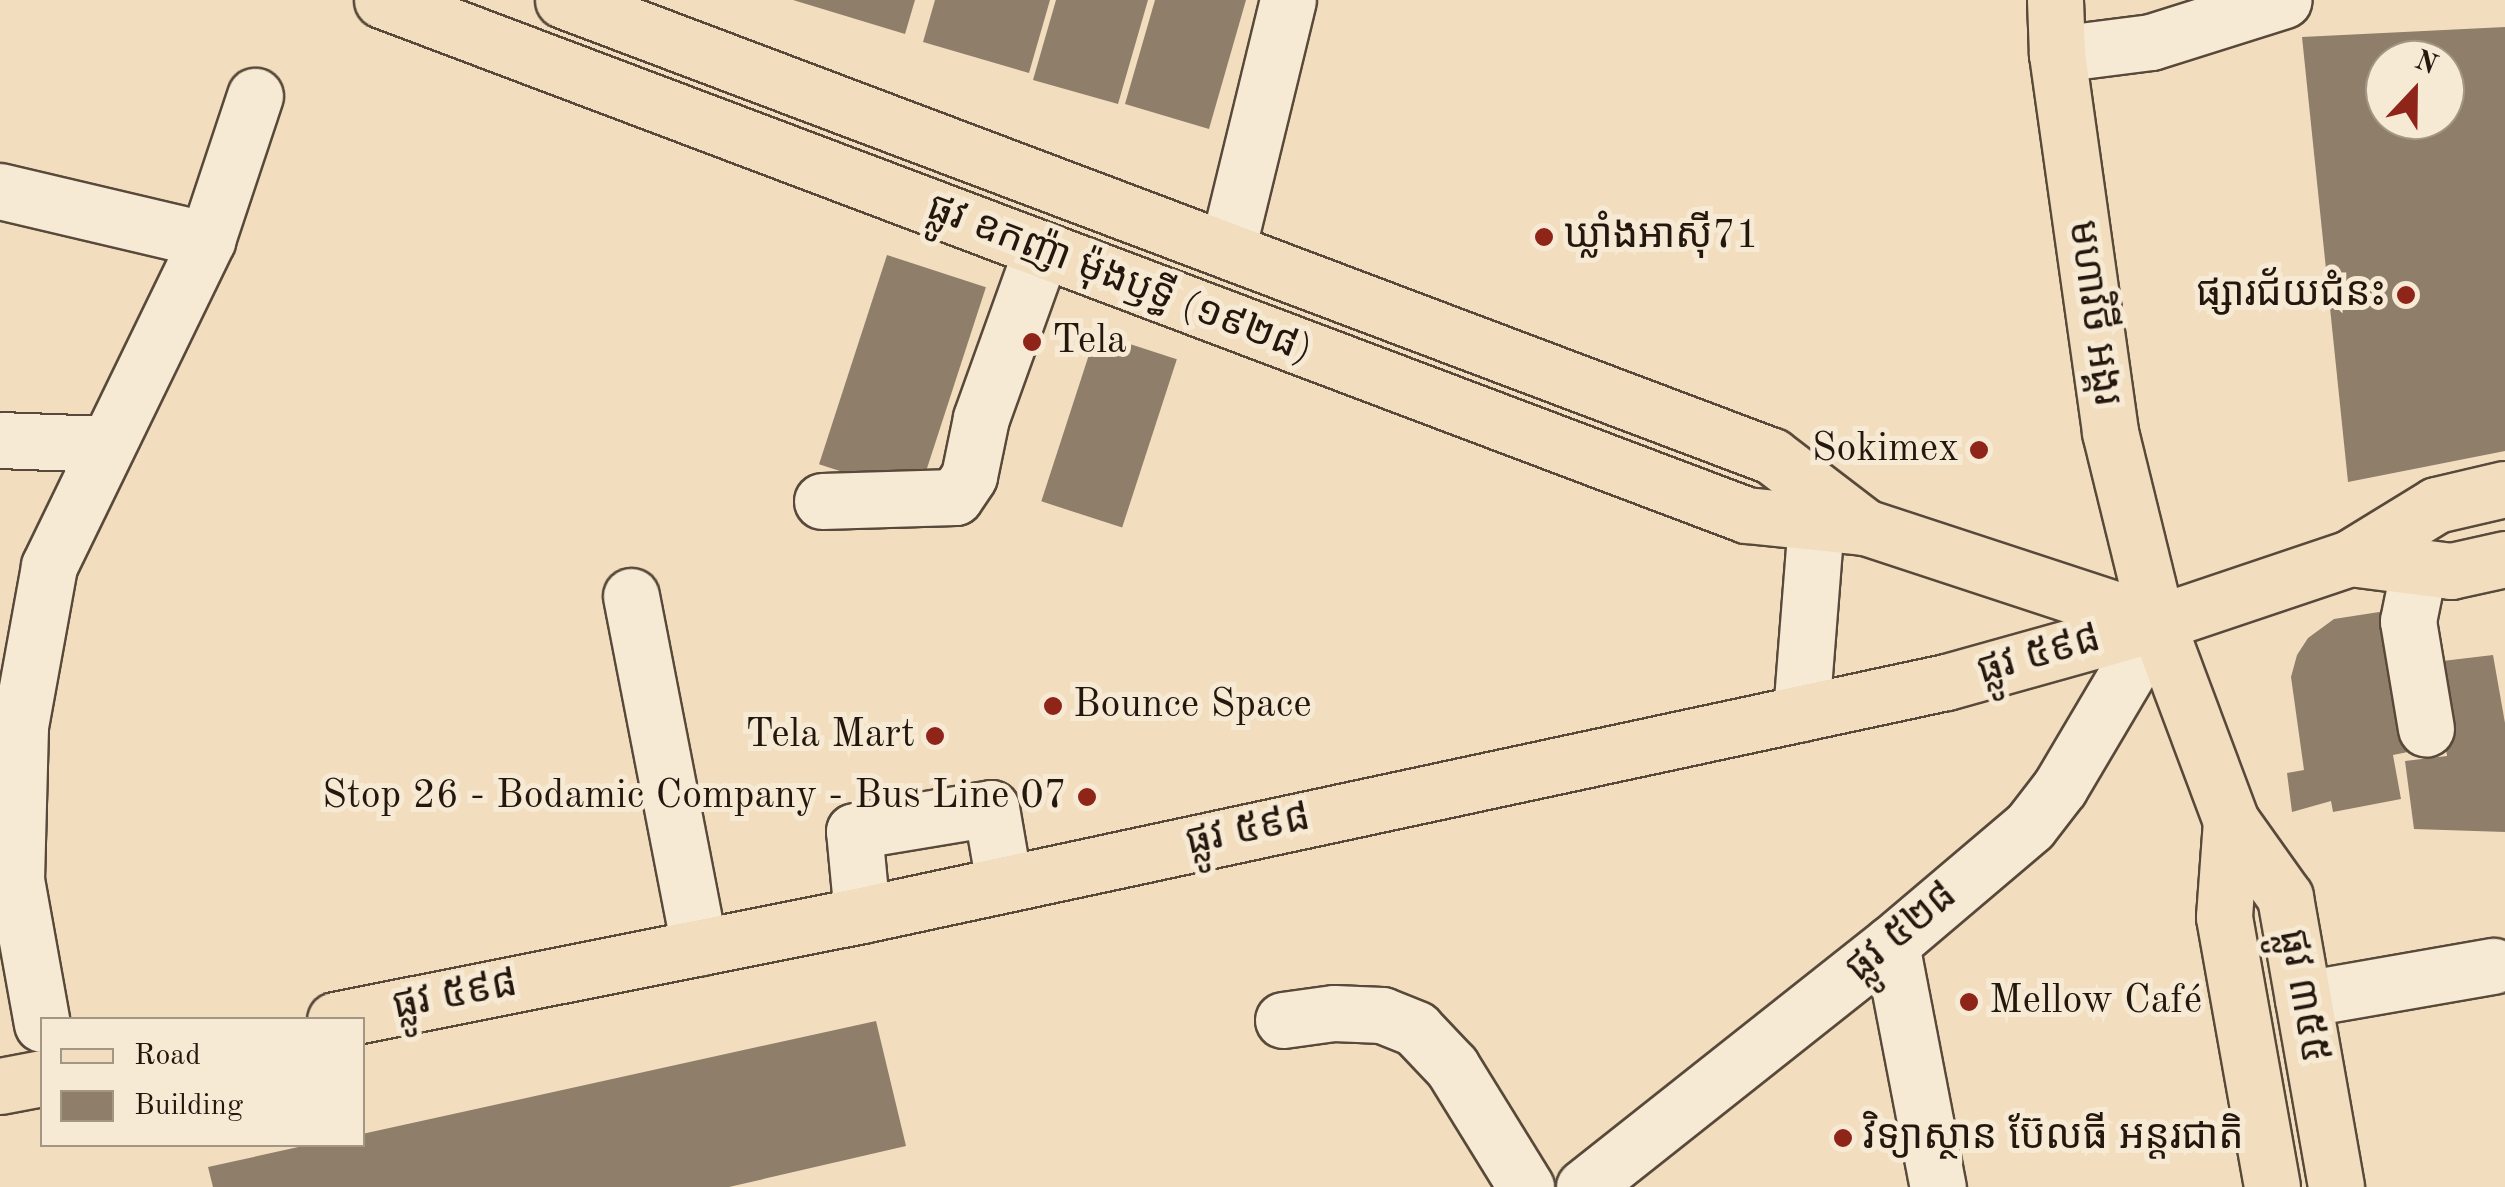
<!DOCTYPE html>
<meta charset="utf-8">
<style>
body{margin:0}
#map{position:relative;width:2505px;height:1187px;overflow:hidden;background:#f2debf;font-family:"Old Standard TT","Noto Sans Khmer",serif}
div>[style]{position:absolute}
.building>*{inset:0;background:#8f7e6a;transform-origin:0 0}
.roads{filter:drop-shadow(2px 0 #58493a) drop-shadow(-2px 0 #58493a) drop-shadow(0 2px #58493a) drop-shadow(0 -2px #58493a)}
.minor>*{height:55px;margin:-27.5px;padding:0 27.5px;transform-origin:27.5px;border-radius:27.5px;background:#f7ead5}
.major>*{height:55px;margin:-27.5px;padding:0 27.5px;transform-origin:27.5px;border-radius:27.5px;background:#f2debf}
.dots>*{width:28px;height:28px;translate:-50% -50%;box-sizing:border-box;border:5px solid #f7ead5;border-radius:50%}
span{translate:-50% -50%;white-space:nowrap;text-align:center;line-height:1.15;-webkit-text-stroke:10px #f7ead5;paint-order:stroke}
.poi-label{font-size:40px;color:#24170d}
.left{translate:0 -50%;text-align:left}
.right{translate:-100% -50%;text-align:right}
.street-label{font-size:40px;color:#24170d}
.legend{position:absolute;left:40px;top:1017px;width:325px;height:130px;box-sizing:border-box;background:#f7ead5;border:2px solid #a39685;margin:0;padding:12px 18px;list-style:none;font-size:30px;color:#24170d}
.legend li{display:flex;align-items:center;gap:20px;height:50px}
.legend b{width:50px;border:2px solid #a39685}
.north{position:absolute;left:2365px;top:40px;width:100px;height:100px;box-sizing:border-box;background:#f7ead5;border:2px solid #a39685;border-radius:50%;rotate:22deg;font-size:28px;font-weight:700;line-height:40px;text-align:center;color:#24170d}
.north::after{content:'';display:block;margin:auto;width:35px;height:45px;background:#8f2418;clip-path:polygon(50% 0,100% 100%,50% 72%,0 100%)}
</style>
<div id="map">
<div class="building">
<i style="clip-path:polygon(793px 0,915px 0,905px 34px)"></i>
<i style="clip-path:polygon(935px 0,1050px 0,1029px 73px,923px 42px)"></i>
<i style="clip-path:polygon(1056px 0,1148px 0,1118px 104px,1033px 80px)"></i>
<i style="clip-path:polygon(1155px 0,1246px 0,1209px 129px,1125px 104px)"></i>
<i style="clip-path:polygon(evenodd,2505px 27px,2505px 451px,2348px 482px,2302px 37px,2505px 27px,2385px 60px,2445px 60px,2445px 120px,2385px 120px,2385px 60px)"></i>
<i style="left:887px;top:255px;width:104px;height:220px;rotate:18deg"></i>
<i style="left:1096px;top:333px;width:85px;height:177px;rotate:18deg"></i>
<i style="clip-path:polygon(2392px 610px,2413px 751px,2393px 755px,2401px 799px,2333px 812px,2331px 801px,2292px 812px,2287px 773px,2304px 770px,2291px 677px,2297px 655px,2308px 638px,2334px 619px)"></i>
<i style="clip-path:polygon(2493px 655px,2505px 723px,2505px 832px,2414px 829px,2405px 761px,2447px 756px,2434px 662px)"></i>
<i style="clip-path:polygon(876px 1021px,906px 1146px,729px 1187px,213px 1187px,208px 1167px,312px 1144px,362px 1144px,362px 1134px)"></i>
</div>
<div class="roads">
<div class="minor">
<i style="left:2057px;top:54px;width:95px;rotate:-7.3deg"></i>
<i style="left:2151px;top:42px;width:139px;rotate:-17.5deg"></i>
<i style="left:0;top:191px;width:213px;rotate:13.3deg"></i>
<i style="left:1227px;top:250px;width:257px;rotate:-76.3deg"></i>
<i style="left:0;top:440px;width:106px;rotate:2.2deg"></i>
<i style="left:822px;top:501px;width:133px;rotate:-1.7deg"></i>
<i style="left:955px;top:497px;width:25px;rotate:-56deg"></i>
<i style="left:969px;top:476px;width:59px;rotate:-78.3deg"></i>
<i style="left:981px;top:418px;width:177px;rotate:-70.2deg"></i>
<i style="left:2419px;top:567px;width:55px;rotate:101.5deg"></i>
<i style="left:2408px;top:621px;width:109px;rotate:80.5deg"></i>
<i style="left:631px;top:596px;width:358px;rotate:79deg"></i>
<i style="left:1801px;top:713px;width:192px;rotate:-85.5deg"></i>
<i style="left:862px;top:915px;width:84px;rotate:-95.4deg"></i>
<i style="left:854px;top:831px;width:139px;rotate:-9.5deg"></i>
<i style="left:991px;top:808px;width:76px;rotate:80.2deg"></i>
<i style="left:1891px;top:944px;width:248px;rotate:79.1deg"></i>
<i style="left:2303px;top:999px;width:193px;rotate:-9.9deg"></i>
<i style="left:1283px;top:1020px;width:51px;rotate:-7.8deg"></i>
<i style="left:1334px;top:1013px;width:48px;rotate:2.4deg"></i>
<i style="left:1382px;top:1015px;width:37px;rotate:22deg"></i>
<i style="left:1416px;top:1029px;width:52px;rotate:46.5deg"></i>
<i style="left:1452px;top:1067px;width:141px;rotate:58.3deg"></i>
<i style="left:42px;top:1024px;width:146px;rotate:-100.2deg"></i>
<i style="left:16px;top:880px;width:154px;rotate:-88.5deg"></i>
<i style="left:20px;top:726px;width:163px;rotate:-79.7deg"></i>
<i style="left:49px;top:566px;width:362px;rotate:-64.1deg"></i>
<i style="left:207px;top:240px;width:152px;rotate:-71.6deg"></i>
<i style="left:1584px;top:1187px;width:392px;rotate:-38.4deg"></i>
<i style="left:1891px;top:944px;width:182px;rotate:-40.3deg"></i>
<i style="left:2030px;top:826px;width:49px;rotate:-52.4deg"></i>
<i style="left:2060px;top:787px;width:191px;rotate:-59.4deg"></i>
</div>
<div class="major">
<i style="left:382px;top:0;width:1458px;rotate:20.68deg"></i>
<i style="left:1746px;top:515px;width:120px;rotate:5.8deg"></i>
<i style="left:1865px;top:527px;width:307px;rotate:18.2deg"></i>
<i style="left:563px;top:0;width:1292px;rotate:20.67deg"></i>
<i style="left:1772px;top:456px;width:117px;rotate:37.4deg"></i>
<i style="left:2055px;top:0;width:54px;rotate:87.9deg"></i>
<i style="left:2057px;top:54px;width:382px;rotate:82deg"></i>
<i style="left:2110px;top:432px;width:197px;rotate:76.2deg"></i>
<i style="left:2157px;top:623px;width:211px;rotate:69.5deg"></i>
<i style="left:2231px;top:821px;width:93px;rotate:54.6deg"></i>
<i style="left:2285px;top:897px;width:294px;rotate:80deg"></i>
<i style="left:2350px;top:558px;width:102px;rotate:7.3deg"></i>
<i style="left:2451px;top:571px;width:55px;rotate:-12.5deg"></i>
<i style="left:2231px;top:821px;width:96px;rotate:94.2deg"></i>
<i style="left:2224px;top:917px;width:274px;rotate:79.9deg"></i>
<i style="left:335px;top:1020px;width:537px;rotate:-11.27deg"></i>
<i style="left:862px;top:915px;width:1109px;rotate:-12.13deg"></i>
<i style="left:1946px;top:682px;width:219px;rotate:-15.6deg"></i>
<i style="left:2157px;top:623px;width:204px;rotate:-18.6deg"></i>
<i style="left:2350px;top:558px;width:101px;rotate:-31.6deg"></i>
<i style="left:2436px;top:505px;width:71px;rotate:-13.1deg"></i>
<i style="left:0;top:1086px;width:43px;rotate:-10.8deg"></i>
</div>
</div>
<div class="dots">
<i style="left:1544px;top:237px;background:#8f2418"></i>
<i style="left:2406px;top:295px;background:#8f2418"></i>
<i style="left:1032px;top:342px;background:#8f2418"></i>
<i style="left:1979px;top:450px;background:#8f2418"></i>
<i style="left:1053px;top:706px;background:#8f2418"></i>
<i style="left:935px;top:736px;background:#8f2418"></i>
<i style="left:1087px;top:797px;background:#8f2418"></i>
<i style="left:1969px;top:1002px;background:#8f2418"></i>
<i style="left:1843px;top:1138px;background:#8f2418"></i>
</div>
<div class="poi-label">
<span class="left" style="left:1564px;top:237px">ឃ្លាំងអាសុី71</span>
<span class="right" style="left:2386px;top:295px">ផ្សារជ័យជំនះ</span>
<span class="left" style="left:1052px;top:342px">Tela</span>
<span class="right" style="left:1959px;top:450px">Sokimex</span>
<span class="left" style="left:1073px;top:706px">Bounce Space</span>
<span class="right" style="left:915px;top:736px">Tela Mart</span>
<span class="right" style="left:1067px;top:797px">Stop 26 - Bodamic Company - Bus Line 07</span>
<span class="left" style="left:1989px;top:1002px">Mellow Café</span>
<span class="left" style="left:1863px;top:1138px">វិទ្យាស្ថាន ប៊ែលធី អន្ដរជាតិ</span>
</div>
<div class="street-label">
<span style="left:1119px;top:280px;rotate:21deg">ផ្លូវ ឧកញ៉ា ម៉ុងឫទ្ធី (១៩២៨)</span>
<span style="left:2093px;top:313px;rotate:82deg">មហាវិថី អង្គរ</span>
<span style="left:2039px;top:656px;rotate:-16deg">ផ្លូវ ៥៩៨</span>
<span style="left:1248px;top:831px;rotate:-12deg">ផ្លូវ ៥៩៨</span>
<span style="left:1902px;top:933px;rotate:-40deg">ផ្លូវ ៥២៨</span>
<span style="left:455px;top:996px;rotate:-11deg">ផ្លូវ ៥៩៨</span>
<span style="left:2302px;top:996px;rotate:80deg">ផ្លូវ ៣៥៥</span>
</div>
<ul class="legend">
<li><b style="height:12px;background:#f2debf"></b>Road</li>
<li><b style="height:28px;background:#8f7e6a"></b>Building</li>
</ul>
<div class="north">N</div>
</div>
